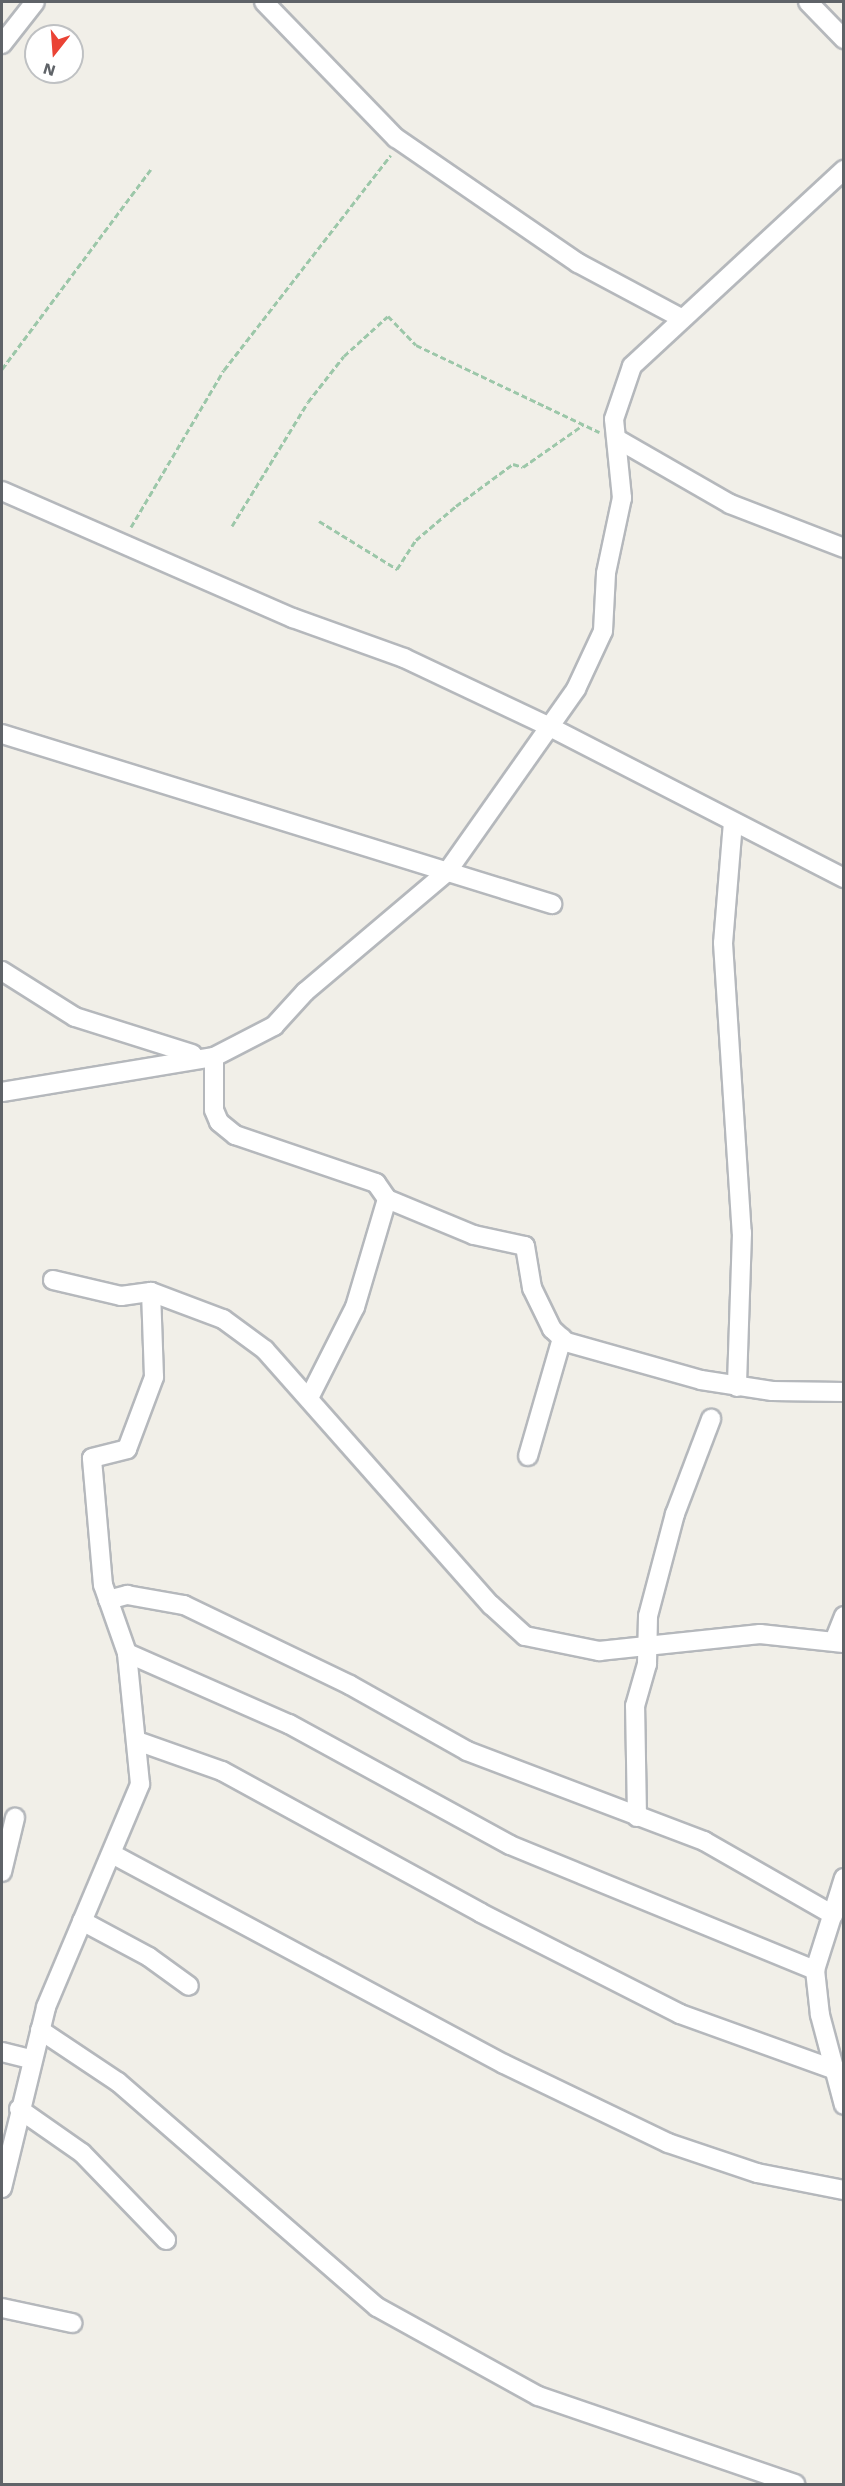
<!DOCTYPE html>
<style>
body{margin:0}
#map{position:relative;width:845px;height:2486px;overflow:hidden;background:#f1efe8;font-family:"Work Sans",sans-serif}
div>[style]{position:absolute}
.path>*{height:3px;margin-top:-1.5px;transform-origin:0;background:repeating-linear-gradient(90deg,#9cc7a9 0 6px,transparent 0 9px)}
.roads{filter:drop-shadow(2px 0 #b5b8bc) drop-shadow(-2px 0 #b5b8bc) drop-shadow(0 2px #b5b8bc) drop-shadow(0 -2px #b5b8bc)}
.minor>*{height:18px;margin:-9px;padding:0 9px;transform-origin:9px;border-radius:9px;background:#fff}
span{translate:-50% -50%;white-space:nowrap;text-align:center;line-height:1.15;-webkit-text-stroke:5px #fff;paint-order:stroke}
.frame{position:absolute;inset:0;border:3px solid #5f6368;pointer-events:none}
.north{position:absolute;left:24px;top:24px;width:60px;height:60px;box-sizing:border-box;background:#fff;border:2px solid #bfc1c3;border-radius:50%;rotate:197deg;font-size:16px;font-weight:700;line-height:24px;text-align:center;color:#5f6368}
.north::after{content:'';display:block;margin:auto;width:21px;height:27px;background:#ea4335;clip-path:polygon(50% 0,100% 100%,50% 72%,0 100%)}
</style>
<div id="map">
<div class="path">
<i style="left:2px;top:369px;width:249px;rotate:-53.3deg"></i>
<i style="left:319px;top:521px;width:92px;rotate:31.6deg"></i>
<i style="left:397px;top:569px;width:35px;rotate:-57deg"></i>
<i style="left:416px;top:540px;width:52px;rotate:-40.4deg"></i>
<i style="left:456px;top:506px;width:71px;rotate:-36.4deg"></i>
<i style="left:513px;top:464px;width:10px;rotate:17deg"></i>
<i style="left:523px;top:467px;width:73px;rotate:-35deg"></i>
<i style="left:232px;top:526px;width:145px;rotate:-58.5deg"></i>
<i style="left:308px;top:402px;width:58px;rotate:-52deg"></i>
<i style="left:344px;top:356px;width:59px;rotate:-42.3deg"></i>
<i style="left:388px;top:316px;width:40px;rotate:46deg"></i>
<i style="left:416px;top:345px;width:203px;rotate:25.4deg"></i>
<i style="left:131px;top:527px;width:182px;rotate:-59.4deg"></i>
<i style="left:224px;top:370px;width:272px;rotate:-52.2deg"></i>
</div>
<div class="roads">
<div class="minor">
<i style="left:264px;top:2px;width:190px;rotate:45.9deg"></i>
<i style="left:396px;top:138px;width:221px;rotate:34.5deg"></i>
<i style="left:578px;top:263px;width:117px;rotate:28.1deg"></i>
<i style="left:808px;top:2px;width:52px;rotate:45.8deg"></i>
<i style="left:2px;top:44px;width:53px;rotate:-51.8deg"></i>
<i style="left:617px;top:439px;width:130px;rotate:29.9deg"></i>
<i style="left:730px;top:504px;width:122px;rotate:21.1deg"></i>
<i style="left:2px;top:491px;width:318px;rotate:23.6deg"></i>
<i style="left:293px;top:618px;width:118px;rotate:19.8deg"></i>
<i style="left:404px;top:658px;width:161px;rotate:25.3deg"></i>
<i style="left:550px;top:727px;width:331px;rotate:27.2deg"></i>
<i style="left:2px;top:734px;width:576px;rotate:17.18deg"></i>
<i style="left:733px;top:822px;width:121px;rotate:94.7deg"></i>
<i style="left:723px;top:943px;width:291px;rotate:86.3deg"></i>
<i style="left:742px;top:1233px;width:154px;rotate:91.9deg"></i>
<i style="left:2px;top:971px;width:86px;rotate:32.2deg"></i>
<i style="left:75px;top:1017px;width:123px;rotate:17.5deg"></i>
<i style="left:214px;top:1057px;width:53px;rotate:90deg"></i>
<i style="left:214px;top:1110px;width:13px;rotate:67deg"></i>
<i style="left:219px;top:1122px;width:21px;rotate:39deg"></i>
<i style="left:235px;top:1135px;width:149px;rotate:18.8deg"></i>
<i style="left:376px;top:1183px;width:19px;rotate:55deg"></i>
<i style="left:387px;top:1199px;width:113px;rotate:106.5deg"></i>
<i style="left:355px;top:1307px;width:102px;rotate:116.8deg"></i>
<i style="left:2px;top:1092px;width:215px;rotate:-9.4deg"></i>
<i style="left:214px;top:1057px;width:68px;rotate:-27.3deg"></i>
<i style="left:274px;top:1026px;width:46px;rotate:-47.6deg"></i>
<i style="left:305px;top:992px;width:186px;rotate:-40.2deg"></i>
<i style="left:447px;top:872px;width:224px;rotate:-54.8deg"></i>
<i style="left:576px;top:689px;width:64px;rotate:-65deg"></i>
<i style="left:603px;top:631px;width:58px;rotate:-87deg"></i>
<i style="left:606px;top:573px;width:77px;rotate:-78deg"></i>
<i style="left:622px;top:498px;width:79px;rotate:-95.8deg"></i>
<i style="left:614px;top:419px;width:56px;rotate:-71.2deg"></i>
<i style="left:632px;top:366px;width:289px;rotate:-42.8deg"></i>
<i style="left:387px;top:1199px;width:94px;rotate:22.5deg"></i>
<i style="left:474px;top:1235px;width:52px;rotate:12.2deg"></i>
<i style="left:525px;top:1246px;width:43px;rotate:80.5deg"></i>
<i style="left:532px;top:1288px;width:46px;rotate:64deg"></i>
<i style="left:552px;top:1329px;width:19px;rotate:43deg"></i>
<i style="left:566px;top:1342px;width:140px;rotate:15.7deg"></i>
<i style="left:701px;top:1380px;width:72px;rotate:8.8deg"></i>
<i style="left:772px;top:1391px;width:72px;rotate:0.8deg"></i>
<i style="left:53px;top:1280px;width:70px;rotate:13.2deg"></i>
<i style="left:121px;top:1296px;width:30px;rotate:-8deg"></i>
<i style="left:151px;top:1292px;width:77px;rotate:20.6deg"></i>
<i style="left:223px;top:1319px;width:52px;rotate:36.4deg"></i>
<i style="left:265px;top:1350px;width:341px;rotate:48.5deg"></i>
<i style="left:491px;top:1605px;width:46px;rotate:42.4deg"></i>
<i style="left:525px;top:1636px;width:76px;rotate:11.5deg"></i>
<i style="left:599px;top:1651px;width:162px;rotate:-6deg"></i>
<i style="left:760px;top:1634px;width:84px;rotate:6.1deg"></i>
<i style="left:528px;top:1456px;width:123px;rotate:-73.9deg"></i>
<i style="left:108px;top:1600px;width:20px;rotate:-15deg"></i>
<i style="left:127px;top:1595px;width:58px;rotate:10deg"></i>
<i style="left:184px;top:1605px;width:184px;rotate:25.7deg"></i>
<i style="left:350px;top:1685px;width:134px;rotate:29.4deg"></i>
<i style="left:467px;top:1751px;width:254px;rotate:20.8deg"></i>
<i style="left:704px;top:1841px;width:149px;rotate:29.8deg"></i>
<i style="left:834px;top:1641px;width:27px;rotate:-68deg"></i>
<i style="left:127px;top:1653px;width:177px;rotate:23.7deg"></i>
<i style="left:289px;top:1724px;width:252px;rotate:28.7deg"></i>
<i style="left:510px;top:1845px;width:330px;rotate:22.3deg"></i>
<i style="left:137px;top:1741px;width:90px;rotate:19.4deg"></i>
<i style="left:222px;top:1771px;width:295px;rotate:28.7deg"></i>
<i style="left:481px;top:1913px;width:223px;rotate:26.9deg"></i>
<i style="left:680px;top:2014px;width:174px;rotate:19.8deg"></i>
<i style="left:637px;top:1817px;width:111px;rotate:-91deg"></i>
<i style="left:635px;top:1706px;width:44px;rotate:-74.1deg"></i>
<i style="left:647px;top:1664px;width:48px;rotate:-88.8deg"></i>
<i style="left:648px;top:1616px;width:106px;rotate:-75.2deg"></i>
<i style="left:675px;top:1514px;width:102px;rotate:-69.2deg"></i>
<i style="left:114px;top:1855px;width:442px;rotate:28.2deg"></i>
<i style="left:504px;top:2064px;width:182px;rotate:25.7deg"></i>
<i style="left:668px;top:2143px;width:94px;rotate:18.6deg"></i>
<i style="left:757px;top:2173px;width:89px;rotate:11.1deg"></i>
<i style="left:2px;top:1872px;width:56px;rotate:-76.5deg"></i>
<i style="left:844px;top:1878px;width:96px;rotate:107.5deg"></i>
<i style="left:815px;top:1970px;width:45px;rotate:83.7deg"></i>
<i style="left:820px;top:2015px;width:93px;rotate:75.1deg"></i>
<i style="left:82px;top:1921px;width:76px;rotate:28.2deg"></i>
<i style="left:149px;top:1957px;width:49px;rotate:35.9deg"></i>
<i style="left:40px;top:2030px;width:94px;rotate:33.7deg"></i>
<i style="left:118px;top:2082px;width:343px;rotate:41deg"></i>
<i style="left:377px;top:2307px;width:184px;rotate:28.9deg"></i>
<i style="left:538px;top:2396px;width:272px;rotate:18.9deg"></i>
<i style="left:2px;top:2052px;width:30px;rotate:14deg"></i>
<i style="left:19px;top:2109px;width:77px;rotate:34.9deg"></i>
<i style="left:82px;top:2153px;width:121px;rotate:46deg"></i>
<i style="left:2px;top:2188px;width:186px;rotate:-76.3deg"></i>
<i style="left:46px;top:2007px;width:242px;rotate:-67.1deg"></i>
<i style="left:140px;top:1784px;width:132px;rotate:-95.7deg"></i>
<i style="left:127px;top:1653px;width:72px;rotate:-109.4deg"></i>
<i style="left:103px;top:1585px;width:127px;rotate:-95deg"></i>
<i style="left:92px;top:1458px;width:36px;rotate:-14deg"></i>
<i style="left:127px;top:1449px;width:77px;rotate:-69.4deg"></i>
<i style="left:154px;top:1377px;width:85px;rotate:-92deg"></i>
<i style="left:2px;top:2308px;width:72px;rotate:12.1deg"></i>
</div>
</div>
<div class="frame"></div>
<div class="north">N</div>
</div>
